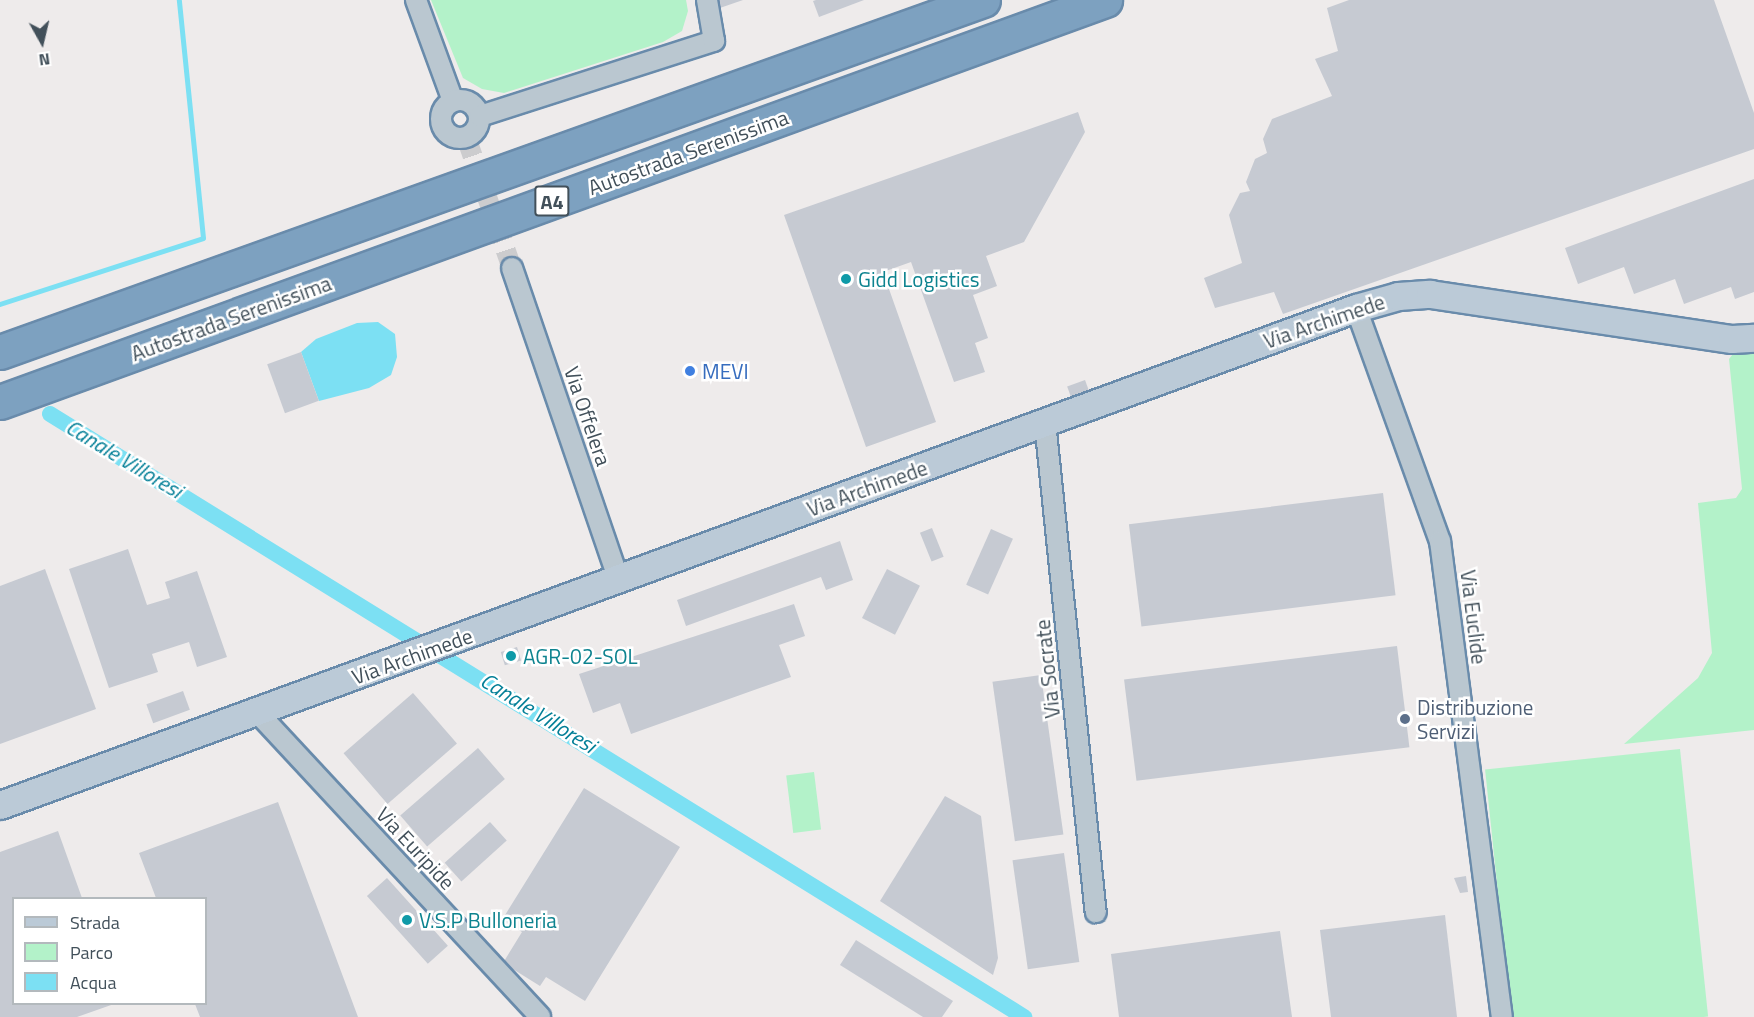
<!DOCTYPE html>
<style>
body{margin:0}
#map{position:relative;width:1754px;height:1017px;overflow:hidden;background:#eeebeb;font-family:"Titillium Web",sans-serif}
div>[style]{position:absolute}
.green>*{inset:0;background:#b3f2c9;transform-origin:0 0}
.water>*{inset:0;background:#7ce0f3}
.stream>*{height:4.5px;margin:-2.25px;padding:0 2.25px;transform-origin:2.25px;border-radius:2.25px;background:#7ce0f3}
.canal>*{height:16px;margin:-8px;padding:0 8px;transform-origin:8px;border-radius:8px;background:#7ce0f3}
.building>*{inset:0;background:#c6cad2;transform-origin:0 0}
.street-tunnel>*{height:20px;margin-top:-10px;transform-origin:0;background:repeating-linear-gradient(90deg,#ccccce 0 20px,transparent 0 30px)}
.roads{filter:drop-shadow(2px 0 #698bab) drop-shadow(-2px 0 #698bab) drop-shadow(0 2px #698bab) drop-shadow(0 -2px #698bab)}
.street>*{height:20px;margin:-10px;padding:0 10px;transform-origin:10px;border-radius:10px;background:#bac7d0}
.street>.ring{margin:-10px;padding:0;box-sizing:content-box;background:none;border:20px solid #bac7d0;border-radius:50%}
.secondary>*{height:27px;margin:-13.5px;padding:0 13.5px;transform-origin:13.5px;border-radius:13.5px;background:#bbcad7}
.highway>*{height:33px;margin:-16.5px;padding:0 16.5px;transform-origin:16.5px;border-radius:16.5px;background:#7da1c0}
.dots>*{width:16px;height:16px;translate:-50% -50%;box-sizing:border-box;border:3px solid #fff;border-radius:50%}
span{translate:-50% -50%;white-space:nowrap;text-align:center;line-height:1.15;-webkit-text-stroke:5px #fff;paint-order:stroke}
.shield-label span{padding:2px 4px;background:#fff;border:2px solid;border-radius:4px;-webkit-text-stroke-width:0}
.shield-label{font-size:20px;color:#42505a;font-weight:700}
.street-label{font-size:21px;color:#42505a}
.culture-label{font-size:21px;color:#0d838f}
.left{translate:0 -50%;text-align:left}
.shop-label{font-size:21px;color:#366cbe}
.service-label{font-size:21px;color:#4e5e75}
.water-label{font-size:22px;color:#037f97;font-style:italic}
.legend{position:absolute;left:12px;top:897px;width:195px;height:108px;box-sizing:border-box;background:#fff;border:2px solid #b3b9bd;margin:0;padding:8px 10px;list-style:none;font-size:18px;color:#42505a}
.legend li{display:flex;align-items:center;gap:12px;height:30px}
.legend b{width:30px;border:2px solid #b3b9bd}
.north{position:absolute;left:12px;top:12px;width:60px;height:60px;-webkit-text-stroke:4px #fff;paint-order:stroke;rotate:172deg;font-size:16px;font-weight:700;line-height:24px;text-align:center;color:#42505a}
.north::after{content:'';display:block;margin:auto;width:21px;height:27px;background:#42505a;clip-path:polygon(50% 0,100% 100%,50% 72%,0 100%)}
</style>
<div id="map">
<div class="green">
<i style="clip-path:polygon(431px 0,686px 0,688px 11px,682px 31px,663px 42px,504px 93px,482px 89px,463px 78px)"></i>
<i style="clip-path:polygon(1754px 347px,1754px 730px,1624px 744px,1698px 678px,1712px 653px,1698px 503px,1736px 498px,1742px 489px,1729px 359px,1737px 349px)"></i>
<i style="left:1680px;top:749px;width:269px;height:196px;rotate:84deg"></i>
<i style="left:814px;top:772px;width:58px;height:28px;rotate:83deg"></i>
</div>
<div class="water">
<i style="clip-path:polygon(378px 322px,395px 334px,397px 357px,391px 375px,369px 388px,319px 401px,301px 352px,316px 339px,357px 323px)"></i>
</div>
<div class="stream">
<i style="left:0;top:304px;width:213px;rotate:-18deg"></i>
<i style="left:203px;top:238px;width:239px;rotate:-95.8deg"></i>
</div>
<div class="canal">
<i style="left:50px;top:414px;width:1146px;rotate:31.76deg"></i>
</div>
<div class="building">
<i style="clip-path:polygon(714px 0,743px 0,717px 9px)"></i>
<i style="clip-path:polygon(864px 0,819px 17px,813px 1px,816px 0)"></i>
<i style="clip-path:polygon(1349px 0,1714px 0,1754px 113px,1754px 149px,1283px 314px,1274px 292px,1215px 308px,1204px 278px,1242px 263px,1229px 215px,1240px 193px,1250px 191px,1246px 182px,1255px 159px,1267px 153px,1263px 139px,1272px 119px,1332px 96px,1315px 59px,1338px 51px,1327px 8px)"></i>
<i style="clip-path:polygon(1078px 112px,1085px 132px,1024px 242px,986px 256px,997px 286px,973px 295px,988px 338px,975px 343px,985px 372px,954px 382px,911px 262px,883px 272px,936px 422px,866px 447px,784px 215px)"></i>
<i style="clip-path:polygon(1754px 179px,1754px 292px,1735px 299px,1731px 287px,1684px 304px,1675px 279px,1634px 294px,1624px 267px,1578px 284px,1565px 248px)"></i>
<i style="left:301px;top:352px;width:52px;height:36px;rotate:70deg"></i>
<i style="left:1085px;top:380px;width:15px;height:19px;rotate:70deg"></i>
<i style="left:1383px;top:493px;width:103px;height:256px;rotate:83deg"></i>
<i style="left:932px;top:528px;width:31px;height:13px;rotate:68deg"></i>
<i style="left:991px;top:529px;width:24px;height:61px;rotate:24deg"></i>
<i style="clip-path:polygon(840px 541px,853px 580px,826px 590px,821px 577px,686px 626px,677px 600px)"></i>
<i style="clip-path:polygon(128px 549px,147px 605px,170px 598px,165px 582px,197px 571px,227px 657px,197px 667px,189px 642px,152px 654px,158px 672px,109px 688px,69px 569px)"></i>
<i style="clip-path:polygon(45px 569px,96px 709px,0 744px,0 586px)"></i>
<i style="left:887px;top:569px;width:37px;height:55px;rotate:27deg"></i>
<i style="clip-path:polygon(794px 604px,805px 636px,779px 645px,791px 677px,631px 734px,620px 703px,593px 713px,579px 674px)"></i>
<i style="left:1397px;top:646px;width:102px;height:275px;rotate:83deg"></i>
<i style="left:517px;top:647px;width:14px;height:17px;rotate:73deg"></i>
<i style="left:1041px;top:675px;width:161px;height:49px;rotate:82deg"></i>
<i style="left:183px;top:691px;width:20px;height:39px;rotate:70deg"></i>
<i style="left:413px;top:693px;width:67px;height:92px;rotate:49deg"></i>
<i style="left:478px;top:748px;width:41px;height:103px;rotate:49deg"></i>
<i style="clip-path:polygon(584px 788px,680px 847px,585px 1001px,546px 977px,540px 986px,503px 963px,522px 932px,502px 920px)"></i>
<i style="clip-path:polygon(945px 796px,981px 816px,998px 958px,993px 975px,880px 901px)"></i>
<i style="clip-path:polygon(278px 802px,358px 1017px,200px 1017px,195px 1004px,206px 1004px,206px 898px,156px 898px,139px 853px)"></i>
<i style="left:490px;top:822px;width:25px;height:61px;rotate:48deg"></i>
<i style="clip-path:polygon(58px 831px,82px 898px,14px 898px,14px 1004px,114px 1004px,77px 1017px,0 1017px,0 852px)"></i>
<i style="left:1064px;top:853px;width:110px;height:52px;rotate:82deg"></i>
<i style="clip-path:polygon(1466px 876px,1468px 892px,1460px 893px,1454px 878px)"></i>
<i style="left:387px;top:878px;width:91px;height:27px;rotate:48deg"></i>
<i style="clip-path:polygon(1445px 915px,1457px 1017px,1331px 1017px,1320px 930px)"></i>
<i style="clip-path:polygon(1280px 931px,1292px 1017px,1119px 1017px,1111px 954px)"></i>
<i style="clip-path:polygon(856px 940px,953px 1001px,942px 1017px,923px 1017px,840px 965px)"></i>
</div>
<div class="street-tunnel">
<i style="left:466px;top:137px;width:139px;rotate:70.7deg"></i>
</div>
<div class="roads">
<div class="street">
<i style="left:416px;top:0;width:108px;rotate:69.9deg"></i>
<i class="ring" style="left:441px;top:100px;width:18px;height:18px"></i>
<i style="left:480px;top:116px;width:246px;rotate:-17.8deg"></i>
<i style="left:714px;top:41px;width:42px;rotate:-99.7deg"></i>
<i style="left:512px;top:268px;width:330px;rotate:71.1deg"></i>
<i style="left:1356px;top:308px;width:248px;rotate:70.2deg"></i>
<i style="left:1440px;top:541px;width:480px;rotate:82.6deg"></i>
<i style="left:1045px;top:422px;width:493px;rotate:84.1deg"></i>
<i style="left:257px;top:712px;width:416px;rotate:47.1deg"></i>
</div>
<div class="secondary">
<i style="left:0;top:805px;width:1444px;rotate:-20.13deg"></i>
<i style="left:1356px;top:308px;width:44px;rotate:-15.9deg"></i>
<i style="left:1398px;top:296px;width:32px;rotate:-4deg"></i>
<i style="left:1430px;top:294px;width:305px;rotate:8.5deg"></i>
<i style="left:1732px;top:339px;width:22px;rotate:-3deg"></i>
</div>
<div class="highway">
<i style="left:0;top:352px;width:1044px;rotate:-19.7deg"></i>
<i style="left:0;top:402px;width:1176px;rotate:-19.99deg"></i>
</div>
</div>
<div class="dots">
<i style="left:846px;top:279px;background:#0f9aa8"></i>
<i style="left:690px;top:371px;background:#3f7fe0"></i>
<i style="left:511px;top:656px;background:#0f9aa8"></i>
<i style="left:1405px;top:719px;background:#5c6f8a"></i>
<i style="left:407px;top:920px;background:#0f9aa8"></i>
</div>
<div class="shield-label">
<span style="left:552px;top:201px">A4</span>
</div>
<div class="street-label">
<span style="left:688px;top:152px;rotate:-20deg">Autostrada Serenissima</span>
<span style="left:231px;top:318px;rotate:-20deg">Autostrada Serenissima</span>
<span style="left:1324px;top:321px;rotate:-19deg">Via Archimede</span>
<span style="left:588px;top:416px;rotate:71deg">Via Offelera</span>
<span style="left:867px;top:488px;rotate:-20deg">Via Archimede</span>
<span style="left:1474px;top:617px;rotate:83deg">Via Euclide</span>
<span style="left:412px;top:656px;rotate:-20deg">Via Archimede</span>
<span style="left:1047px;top:669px;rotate:-96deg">Via Socrate</span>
<span style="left:416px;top:848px;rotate:47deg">Via Euripide</span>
</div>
<div class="culture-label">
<span class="left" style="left:858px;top:279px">Gidd Logistics</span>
<span class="left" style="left:523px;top:656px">AGR-02-SOL</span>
<span class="left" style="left:419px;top:920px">V.S.P Bulloneria</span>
</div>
<div class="shop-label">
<span class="left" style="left:702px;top:371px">MEVI</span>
</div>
<div class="service-label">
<span class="left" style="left:1417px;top:719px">Distribuzione<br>Servizi</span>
</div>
<div class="water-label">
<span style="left:124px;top:459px;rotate:31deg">Canale Villoresi</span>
<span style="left:538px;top:713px;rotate:32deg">Canale Villoresi</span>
</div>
<ul class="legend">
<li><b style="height:8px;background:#bbcad7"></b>Strada</li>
<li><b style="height:16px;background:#b3f2c9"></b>Parco</li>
<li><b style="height:16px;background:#7ce0f3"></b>Acqua</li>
</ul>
<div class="north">N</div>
</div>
